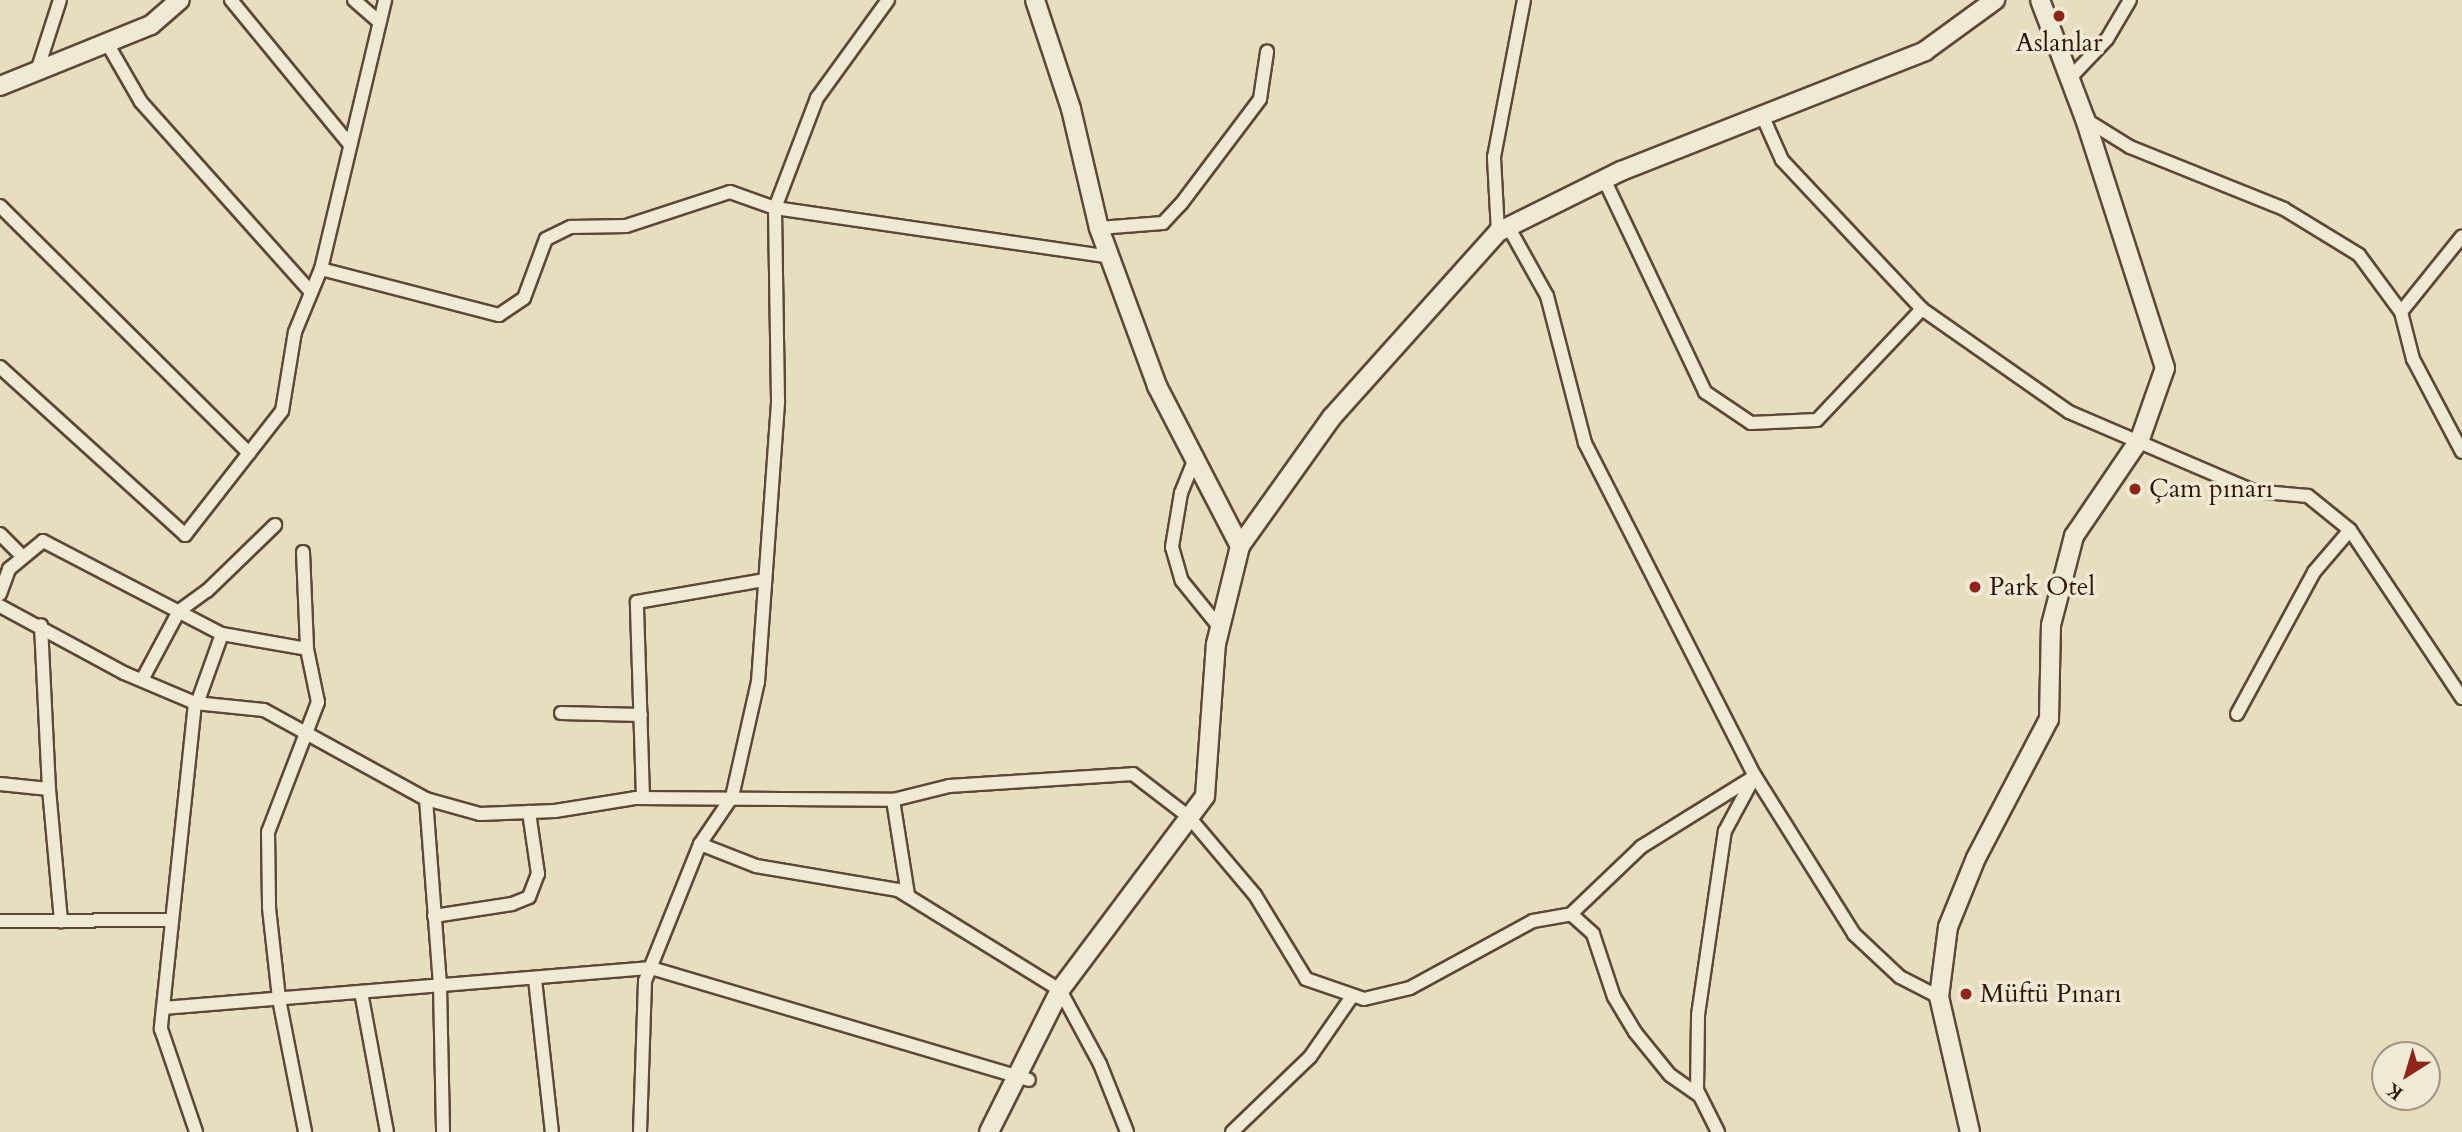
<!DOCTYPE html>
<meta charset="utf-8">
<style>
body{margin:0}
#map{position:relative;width:2462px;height:1132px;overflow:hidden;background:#e7debf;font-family:Cardo,serif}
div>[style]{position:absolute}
.roads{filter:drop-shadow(2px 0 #5e4736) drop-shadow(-2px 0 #5e4736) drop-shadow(0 2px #5e4736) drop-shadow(0 -2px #5e4736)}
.street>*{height:12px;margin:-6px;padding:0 6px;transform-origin:6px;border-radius:6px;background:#efead5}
.secondary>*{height:18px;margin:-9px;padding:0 9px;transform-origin:9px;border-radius:9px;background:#efead5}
.dots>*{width:19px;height:19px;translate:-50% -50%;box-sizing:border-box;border:4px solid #efead5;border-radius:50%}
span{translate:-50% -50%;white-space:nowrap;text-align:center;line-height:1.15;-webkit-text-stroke:7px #efead5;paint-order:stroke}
.poi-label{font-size:26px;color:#311508}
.left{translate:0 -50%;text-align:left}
.north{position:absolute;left:2371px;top:1041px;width:70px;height:70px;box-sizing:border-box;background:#efead5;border:2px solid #a39583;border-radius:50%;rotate:217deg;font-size:19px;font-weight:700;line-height:28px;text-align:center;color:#311508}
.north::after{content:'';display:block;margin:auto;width:24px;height:32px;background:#8f2418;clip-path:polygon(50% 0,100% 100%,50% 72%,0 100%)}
</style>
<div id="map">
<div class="roads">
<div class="street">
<i style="left:231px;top:0;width:188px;rotate:50.6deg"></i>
<i style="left:354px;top:0;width:33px;rotate:41deg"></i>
<i style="left:107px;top:43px;width:68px;rotate:60deg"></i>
<i style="left:141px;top:102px;width:255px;rotate:48.2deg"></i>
<i style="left:38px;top:68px;width:71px;rotate:-72.1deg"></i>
<i style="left:2069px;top:79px;width:55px;rotate:-46.5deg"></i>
<i style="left:2107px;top:39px;width:45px;rotate:-59.5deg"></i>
<i style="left:1762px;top:115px;width:49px;rotate:66deg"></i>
<i style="left:1782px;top:160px;width:204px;rotate:46.8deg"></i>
<i style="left:1922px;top:309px;width:179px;rotate:35deg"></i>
<i style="left:2069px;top:412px;width:200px;rotate:23.2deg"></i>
<i style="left:2253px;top:491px;width:55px;rotate:5.2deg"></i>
<i style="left:2308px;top:496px;width:54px;rotate:39deg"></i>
<i style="left:2350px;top:530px;width:202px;rotate:56.3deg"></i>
<i style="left:2085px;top:119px;width:53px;rotate:31.9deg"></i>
<i style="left:2130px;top:147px;width:166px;rotate:21.9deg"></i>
<i style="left:2284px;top:209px;width:88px;rotate:31.5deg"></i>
<i style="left:2359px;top:255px;width:71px;rotate:53.6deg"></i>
<i style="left:2401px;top:312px;width:49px;rotate:75.7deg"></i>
<i style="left:2413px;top:359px;width:105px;rotate:62.2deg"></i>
<i style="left:1604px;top:179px;width:236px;rotate:64.6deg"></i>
<i style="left:1705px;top:392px;width:55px;rotate:34deg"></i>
<i style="left:1751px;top:423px;width:66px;rotate:-2.6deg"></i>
<i style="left:1817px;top:420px;width:153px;rotate:-46.6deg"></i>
<i style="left:0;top:206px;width:351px;rotate:44.8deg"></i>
<i style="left:1099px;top:228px;width:64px;rotate:-4.5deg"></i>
<i style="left:1163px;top:223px;width:26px;rotate:-47deg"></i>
<i style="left:1181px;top:204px;width:131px;rotate:-53deg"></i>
<i style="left:1260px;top:99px;width:48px;rotate:-81.5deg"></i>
<i style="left:1509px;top:228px;width:78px;rotate:60.8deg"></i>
<i style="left:1547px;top:296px;width:152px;rotate:75.5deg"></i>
<i style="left:1585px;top:443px;width:374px;rotate:63deg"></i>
<i style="left:1755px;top:776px;width:186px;rotate:57.9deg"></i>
<i style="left:1854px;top:934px;width:63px;rotate:43.1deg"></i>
<i style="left:1900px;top:977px;width:44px;rotate:27.1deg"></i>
<i style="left:1498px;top:232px;width:75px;rotate:-93.1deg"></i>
<i style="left:1494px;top:157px;width:160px;rotate:-79.2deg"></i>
<i style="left:321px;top:269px;width:184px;rotate:14.5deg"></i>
<i style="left:499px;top:315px;width:30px;rotate:-34deg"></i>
<i style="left:524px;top:298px;width:63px;rotate:-69.6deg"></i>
<i style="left:546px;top:239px;width:28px;rotate:-26deg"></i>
<i style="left:571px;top:227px;width:55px;rotate:-1deg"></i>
<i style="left:626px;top:226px;width:109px;rotate:-18.1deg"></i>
<i style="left:730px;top:192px;width:48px;rotate:19.6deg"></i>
<i style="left:775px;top:208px;width:339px;rotate:8.3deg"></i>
<i style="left:2401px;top:312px;width:97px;rotate:-51.2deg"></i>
<i style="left:0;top:367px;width:250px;rotate:42.2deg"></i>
<i style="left:185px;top:535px;width:157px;rotate:-52deg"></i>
<i style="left:282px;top:411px;width:80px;rotate:-80.7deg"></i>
<i style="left:295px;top:332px;width:68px;rotate:-67.6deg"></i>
<i style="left:321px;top:269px;width:277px;rotate:-76.6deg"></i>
<i style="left:1196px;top:456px;width:40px;rotate:112deg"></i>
<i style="left:1181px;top:493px;width:55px;rotate:99.5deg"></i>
<i style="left:1172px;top:547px;width:35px;rotate:74deg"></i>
<i style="left:1182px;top:581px;width:60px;rotate:51deg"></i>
<i style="left:0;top:534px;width:30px;rotate:45deg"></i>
<i style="left:303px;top:552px;width:97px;rotate:87.6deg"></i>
<i style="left:307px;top:649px;width:54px;rotate:78.3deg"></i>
<i style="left:318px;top:702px;width:139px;rotate:111deg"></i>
<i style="left:268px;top:832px;width:76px;rotate:89.2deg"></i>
<i style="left:269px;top:908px;width:92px;rotate:83.7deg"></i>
<i style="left:279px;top:999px;width:136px;rotate:78.9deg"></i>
<i style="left:0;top:594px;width:27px;rotate:-70deg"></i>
<i style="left:9px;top:569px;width:44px;rotate:-39.5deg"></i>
<i style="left:43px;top:541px;width:202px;rotate:27.5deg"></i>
<i style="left:222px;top:634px;width:86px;rotate:10deg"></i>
<i style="left:0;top:606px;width:141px;rotate:28.4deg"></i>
<i style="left:124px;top:673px;width:77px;rotate:22.9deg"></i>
<i style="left:195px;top:703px;width:69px;rotate:5.8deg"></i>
<i style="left:264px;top:710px;width:185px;rotate:28.8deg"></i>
<i style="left:426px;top:799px;width:56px;rotate:15.5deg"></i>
<i style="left:480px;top:814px;width:75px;rotate:-2.3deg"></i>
<i style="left:555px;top:811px;width:81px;rotate:-9.2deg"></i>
<i style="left:635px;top:798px;width:258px;rotate:0.4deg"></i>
<i style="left:893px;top:800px;width:58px;rotate:-14deg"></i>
<i style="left:949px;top:786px;width:184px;rotate:-3.7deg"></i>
<i style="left:1133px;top:774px;width:71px;rotate:37.5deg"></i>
<i style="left:1189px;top:817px;width:102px;rotate:49.8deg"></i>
<i style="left:1255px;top:895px;width:98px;rotate:58.7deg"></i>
<i style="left:1306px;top:979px;width:61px;rotate:19deg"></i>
<i style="left:1364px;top:999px;width:47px;rotate:-13.4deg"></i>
<i style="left:1410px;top:988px;width:140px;rotate:-28.6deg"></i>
<i style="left:1533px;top:921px;width:39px;rotate:-10deg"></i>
<i style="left:1571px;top:914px;width:97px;rotate:-43.7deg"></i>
<i style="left:1641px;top:847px;width:134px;rotate:-31.9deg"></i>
<i style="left:142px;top:680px;width:78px;rotate:-61.8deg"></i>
<i style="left:179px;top:611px;width:34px;rotate:-36deg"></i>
<i style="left:207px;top:591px;width:95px;rotate:-44.1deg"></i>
<i style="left:198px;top:701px;width:71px;rotate:-70.3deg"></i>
<i style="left:195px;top:703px;width:328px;rotate:96deg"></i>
<i style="left:161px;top:1029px;width:109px;rotate:71.2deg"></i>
<i style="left:561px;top:713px;width:80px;rotate:1.4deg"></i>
<i style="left:2237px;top:714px;width:162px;rotate:-61.5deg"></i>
<i style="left:2314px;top:572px;width:55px;rotate:-49.4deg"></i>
<i style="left:0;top:784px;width:49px;rotate:5.8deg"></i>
<i style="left:49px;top:789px;width:164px;rotate:-92.8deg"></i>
<i style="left:49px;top:789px;width:133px;rotate:84.8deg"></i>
<i style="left:643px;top:798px;width:196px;rotate:-91.8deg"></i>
<i style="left:637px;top:602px;width:130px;rotate:-9.8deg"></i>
<i style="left:426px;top:799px;width:188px;rotate:85.7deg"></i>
<i style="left:440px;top:986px;width:146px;rotate:88.8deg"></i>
<i style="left:893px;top:800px;width:96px;rotate:81deg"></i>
<i style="left:700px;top:844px;width:60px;rotate:21.4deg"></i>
<i style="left:756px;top:866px;width:144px;rotate:9.6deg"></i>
<i style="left:898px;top:890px;width:190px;rotate:31.7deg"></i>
<i style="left:1060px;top:990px;width:84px;rotate:61.6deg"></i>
<i style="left:1100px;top:1064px;width:73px;rotate:68.3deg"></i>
<i style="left:1571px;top:914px;width:30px;rotate:42deg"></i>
<i style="left:1593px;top:934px;width:66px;rotate:71.6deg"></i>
<i style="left:1614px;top:997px;width:41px;rotate:59deg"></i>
<i style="left:1635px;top:1032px;width:55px;rotate:50.9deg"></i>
<i style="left:1670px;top:1075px;width:35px;rotate:35deg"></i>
<i style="left:434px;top:916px;width:79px;rotate:-8.7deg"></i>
<i style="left:512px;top:904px;width:18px;rotate:-22deg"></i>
<i style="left:529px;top:897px;width:25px;rotate:-69deg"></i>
<i style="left:538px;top:874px;width:63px;rotate:-98.3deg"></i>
<i style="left:0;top:921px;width:172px;rotate:-0.3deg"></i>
<i style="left:535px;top:979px;width:154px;rotate:83.7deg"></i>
<i style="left:361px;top:992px;width:142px;rotate:79.5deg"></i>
<i style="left:163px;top:1008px;width:490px;rotate:-4.7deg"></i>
<i style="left:651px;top:968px;width:394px;rotate:16.5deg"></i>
<i style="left:640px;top:1132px;width:151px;rotate:-88.1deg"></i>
<i style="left:645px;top:981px;width:148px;rotate:-68.1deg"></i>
<i style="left:700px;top:844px;width:57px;rotate:-55.8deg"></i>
<i style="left:732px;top:797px;width:118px;rotate:-77.3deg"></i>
<i style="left:758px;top:682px;width:282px;rotate:-85.9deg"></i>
<i style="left:778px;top:401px;width:193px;rotate:-90.9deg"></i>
<i style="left:775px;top:208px;width:118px;rotate:-69.1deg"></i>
<i style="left:817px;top:98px;width:121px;rotate:-54.1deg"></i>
<i style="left:1232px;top:1132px;width:108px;rotate:-43.9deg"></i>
<i style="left:1310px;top:1057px;width:75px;rotate:-55.3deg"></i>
<i style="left:1718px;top:1132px;width:47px;rotate:-116.6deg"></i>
<i style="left:1697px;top:1090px;width:75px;rotate:-89.2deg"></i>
<i style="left:1698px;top:1015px;width:186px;rotate:-81.7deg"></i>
<i style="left:1725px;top:831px;width:59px;rotate:-61.7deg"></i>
</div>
<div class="secondary">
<i style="left:1035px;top:0;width:115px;rotate:71.7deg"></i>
<i style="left:1071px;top:109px;width:122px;rotate:76.8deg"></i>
<i style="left:1099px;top:228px;width:168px;rotate:69.8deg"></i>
<i style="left:1157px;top:386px;width:180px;rotate:62.6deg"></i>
<i style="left:0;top:86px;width:163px;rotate:-22deg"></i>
<i style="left:151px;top:25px;width:38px;rotate:-41deg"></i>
<i style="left:989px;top:1132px;width:159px;rotate:-63.4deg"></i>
<i style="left:1060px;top:990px;width:242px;rotate:-53.2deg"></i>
<i style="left:1205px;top:796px;width:152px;rotate:-85.9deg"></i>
<i style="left:1216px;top:644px;width:101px;rotate:-76.2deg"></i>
<i style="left:1240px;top:546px;width:158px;rotate:-54.5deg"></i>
<i style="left:1332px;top:417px;width:249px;rotate:-48.1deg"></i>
<i style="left:1498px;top:232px;width:137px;rotate:-26.4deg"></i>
<i style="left:1621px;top:171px;width:327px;rotate:-21.5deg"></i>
<i style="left:1925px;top:51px;width:87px;rotate:-36.1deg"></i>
<i style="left:1970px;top:1132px;width:139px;rotate:-102.9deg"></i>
<i style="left:1939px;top:997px;width:71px;rotate:-82.7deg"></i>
<i style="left:1948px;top:927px;width:74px;rotate:-67.9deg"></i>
<i style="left:1976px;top:858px;width:157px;rotate:-62.3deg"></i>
<i style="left:2049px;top:719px;width:94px;rotate:-88.8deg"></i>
<i style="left:2051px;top:625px;width:92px;rotate:-75.5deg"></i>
<i style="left:2074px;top:536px;width:117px;rotate:-55.8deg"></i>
<i style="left:2140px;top:439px;width:75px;rotate:-70.6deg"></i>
<i style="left:2165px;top:368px;width:262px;rotate:-107.8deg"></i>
<i style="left:2085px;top:119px;width:127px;rotate:-110.7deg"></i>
</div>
</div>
<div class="dots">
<i style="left:2059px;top:16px;background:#8f2418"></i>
<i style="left:2135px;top:489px;background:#8f2418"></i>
<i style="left:1975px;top:587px;background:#8f2418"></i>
<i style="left:1966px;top:994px;background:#8f2418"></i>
</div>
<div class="poi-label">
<span style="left:2059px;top:43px">Aslanlar</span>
<span class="left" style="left:2149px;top:489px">Çam pınarı</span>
<span class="left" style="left:1989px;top:587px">Park Otel</span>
<span class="left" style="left:1980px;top:994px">Müftü Pınarı</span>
</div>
<div class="north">K</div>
</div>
